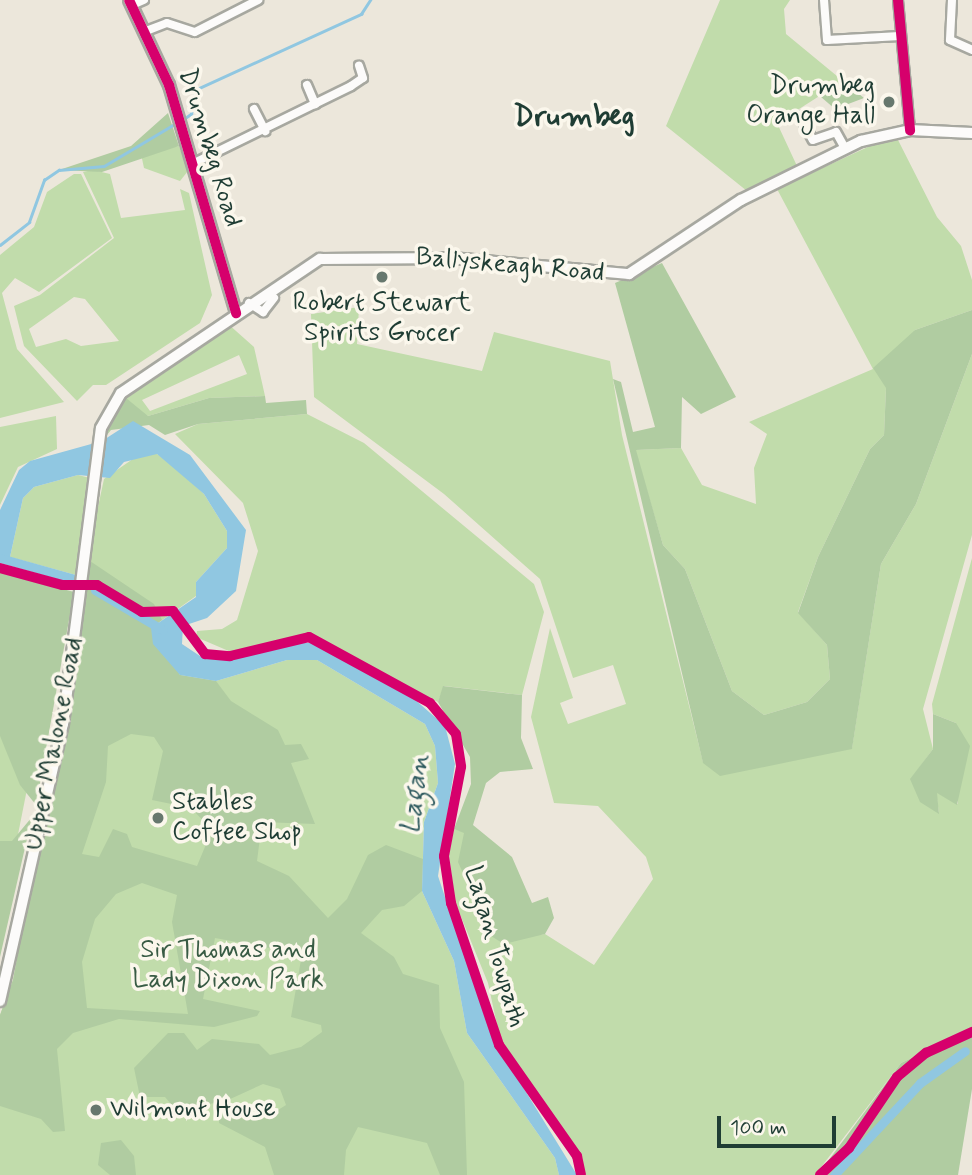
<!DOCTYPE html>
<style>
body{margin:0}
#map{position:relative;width:972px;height:1175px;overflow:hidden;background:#ece7db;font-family:Mynerve,sans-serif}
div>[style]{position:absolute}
.green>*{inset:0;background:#c1dcab}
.forest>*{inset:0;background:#b0cca1}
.water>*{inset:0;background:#90c7e1}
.stream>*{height:2.5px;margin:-1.25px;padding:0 1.25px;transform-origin:1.25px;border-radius:1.25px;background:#90c7e1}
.canal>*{height:9px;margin:-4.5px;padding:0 4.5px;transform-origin:4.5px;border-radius:4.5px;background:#90c7e1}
.roads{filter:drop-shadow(2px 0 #a7a8a0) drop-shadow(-2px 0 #a7a8a0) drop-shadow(0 2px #a7a8a0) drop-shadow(0 -2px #a7a8a0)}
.street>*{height:8px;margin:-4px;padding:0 4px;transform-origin:4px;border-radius:4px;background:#fcfbfa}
.secondary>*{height:10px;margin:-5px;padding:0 5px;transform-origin:5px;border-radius:5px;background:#fcfbfa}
.cycleway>*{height:10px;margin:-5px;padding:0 5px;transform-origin:5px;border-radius:5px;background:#d6006c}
.dots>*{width:19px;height:19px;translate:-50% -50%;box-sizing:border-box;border:4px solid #fbf7ec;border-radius:50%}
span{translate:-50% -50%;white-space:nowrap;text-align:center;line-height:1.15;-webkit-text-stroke:7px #fbf7ec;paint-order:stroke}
.poi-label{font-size:26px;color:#1f3d34}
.right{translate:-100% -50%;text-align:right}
.left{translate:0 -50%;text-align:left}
.street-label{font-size:26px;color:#1f3d34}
.park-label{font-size:26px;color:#385b44}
.water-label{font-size:28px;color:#315c60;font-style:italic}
.quarter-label{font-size:30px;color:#1f3d34;font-weight:700}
.scale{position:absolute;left:717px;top:1116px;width:119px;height:32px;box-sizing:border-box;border:4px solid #1f3d34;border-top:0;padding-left:9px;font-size:21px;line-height:24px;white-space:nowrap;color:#1f3d34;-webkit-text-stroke:5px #fbf7ec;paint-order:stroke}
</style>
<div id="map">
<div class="green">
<i style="clip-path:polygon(720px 0,790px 0,784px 9px,786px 34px,843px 81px,777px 123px,797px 166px,747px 191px,666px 126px)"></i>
<i style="clip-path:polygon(898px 140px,937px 217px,961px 246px,972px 280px,972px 310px,915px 330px,886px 388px,884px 435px,870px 449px,818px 557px,798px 612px,827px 645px,830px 679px,807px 702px,764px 715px,732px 691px,685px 569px,663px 545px,635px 450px,681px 448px,702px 485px,756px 504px,754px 468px,767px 434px,749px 422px,873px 369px,777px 189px,870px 146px)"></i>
<i style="clip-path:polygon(179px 146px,188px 171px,180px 181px,144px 168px,141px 154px)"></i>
<i style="clip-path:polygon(evenodd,93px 170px,110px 174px,121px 218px,185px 210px,180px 189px,189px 193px,212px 295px,200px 323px,106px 385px,93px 385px,77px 401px,24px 346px,14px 306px,40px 295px,114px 238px,83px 172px,93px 170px,74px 297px,85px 299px,119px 341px,81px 346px,66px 339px,36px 347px,29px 329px,74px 297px)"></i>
<i style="clip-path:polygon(74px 174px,81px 174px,112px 238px,39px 292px,15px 278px,2px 293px,17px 349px,64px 402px,0 418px,0 255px,34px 227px,47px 192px)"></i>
<i style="clip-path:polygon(359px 307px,357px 344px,482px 371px,494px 332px,610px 361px,622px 435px,703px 762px,852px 748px,881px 564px,916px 504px,972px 354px,972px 535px,923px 709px,933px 749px,911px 779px,939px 813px,936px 792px,958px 804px,956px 723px,933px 714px,932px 704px,972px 558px,972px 1029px,901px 1063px,815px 1175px,585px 1175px,581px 1155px,501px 1043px,488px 983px,455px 902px,449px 854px,454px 829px,464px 832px,531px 936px,545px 934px,594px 965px,653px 879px,646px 857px,598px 806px,554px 803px,531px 717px,550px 628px,573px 698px,560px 703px,568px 724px,626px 704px,613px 665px,573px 678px,540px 579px,444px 494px,314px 397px,311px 314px)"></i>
<i style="clip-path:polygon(evenodd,227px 323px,254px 347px,265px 396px,209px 398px,148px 416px,113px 404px,227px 323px,239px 355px,247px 374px,150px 411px,142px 400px,239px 355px)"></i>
<i style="clip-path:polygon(307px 414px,364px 443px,534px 584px,544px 612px,522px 695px,444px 686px,438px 702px,306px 634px,231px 652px,196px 637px,197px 631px,222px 629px,237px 620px,258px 551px,243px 503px,175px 434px,198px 424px)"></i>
<i style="clip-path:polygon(56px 416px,57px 449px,18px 467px,0 505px,0 427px)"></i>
<i style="clip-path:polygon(140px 454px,157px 454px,173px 465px,204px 494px,227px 531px,227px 548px,196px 582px,196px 596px,151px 628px,180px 675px,216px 681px,287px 660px,317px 660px,425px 724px,435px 746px,438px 783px,424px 822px,422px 891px,454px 961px,467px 1033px,555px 1158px,559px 1175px,0 1175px,0 1015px,13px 980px,76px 656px,84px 572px,104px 479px)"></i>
<i style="clip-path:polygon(78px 475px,90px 478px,76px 575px,10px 557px,23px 498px,34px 487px)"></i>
<i style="clip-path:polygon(0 609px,62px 613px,0 925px)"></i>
</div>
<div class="forest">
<i style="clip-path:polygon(843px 81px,864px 98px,835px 109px,821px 97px)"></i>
<i style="clip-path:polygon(168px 113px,179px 146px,102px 172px,59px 170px,131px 146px)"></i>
<i style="clip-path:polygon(662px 263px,736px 397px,701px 414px,682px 397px,681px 448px,636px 450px,663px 545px,685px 569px,732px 691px,764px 715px,807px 702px,830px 679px,827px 645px,798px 613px,818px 557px,870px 449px,884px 435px,886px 388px,873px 368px,915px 330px,972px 310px,972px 354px,916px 504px,881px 564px,852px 749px,720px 776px,703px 763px,613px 379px,621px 382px,633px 432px,655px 427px,615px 283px)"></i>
<i style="clip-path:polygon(265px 396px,266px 403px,306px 400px,307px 414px,198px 424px,165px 435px,149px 425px,111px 430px,102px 441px,105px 422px,126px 398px,148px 416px,209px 398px)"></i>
<i style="clip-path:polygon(evenodd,90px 561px,154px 604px,162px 620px,151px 628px,180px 675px,216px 681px,231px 701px,278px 730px,285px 745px,301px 744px,309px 759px,291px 763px,315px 824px,262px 822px,257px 861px,289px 876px,328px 918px,347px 899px,368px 855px,386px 845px,423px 859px,422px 891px,404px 906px,382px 910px,361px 933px,394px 957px,403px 974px,439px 985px,440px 1028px,464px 1082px,467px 1175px,440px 1175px,427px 1143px,358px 1127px,346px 1150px,344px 1175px,274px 1175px,265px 1147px,219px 1123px,219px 1116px,237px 1107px,267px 1117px,286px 1105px,280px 1089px,263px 1084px,228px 1100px,177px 1111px,165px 1097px,140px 1097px,134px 1068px,168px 1033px,184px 1033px,197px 1050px,212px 1039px,259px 1044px,270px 1055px,301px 1047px,322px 1032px,321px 1025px,291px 1017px,302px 954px,215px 938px,203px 999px,260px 1011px,257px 1016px,214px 1027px,119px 1019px,73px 1033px,57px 1049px,65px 1131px,53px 1132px,41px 1119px,0 1106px,0 1015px,13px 980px,90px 561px,131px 734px,154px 737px,163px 751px,152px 800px,191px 808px,212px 830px,197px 866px,132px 847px,127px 834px,113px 829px,99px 857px,82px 854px,106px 782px,108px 746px,131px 734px,90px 561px,142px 883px,177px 895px,172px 922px,188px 1014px,87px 1008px,82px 962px,95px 919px,116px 894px,142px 883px)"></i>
<i style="clip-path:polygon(0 572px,74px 592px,36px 805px,20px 785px,0 736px)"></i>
<i style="clip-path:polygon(443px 686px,522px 695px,521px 738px,533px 769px,500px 772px,486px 783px,473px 825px,512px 857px,532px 903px,548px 897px,554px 918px,545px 934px,504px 944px,491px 936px,458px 862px,464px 833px,454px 829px,471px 784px,470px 757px,438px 702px)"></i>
<i style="clip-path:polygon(933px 714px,956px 723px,970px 746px,957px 805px,937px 793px,939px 814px,920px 802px,910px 779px,933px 749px)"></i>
<i style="clip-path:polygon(32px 817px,0 957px,0 841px,12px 841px)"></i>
<i style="clip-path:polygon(972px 1029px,972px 1089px,958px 1175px,828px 1175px,822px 1169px,901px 1063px)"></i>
<i style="clip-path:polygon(121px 1140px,134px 1156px,136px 1175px,110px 1175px,98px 1165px,101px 1143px)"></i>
</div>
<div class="water">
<i style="clip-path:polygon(133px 421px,190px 455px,246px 530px,236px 591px,207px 618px,183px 626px,182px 644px,203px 658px,228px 658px,283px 643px,315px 643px,404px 690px,445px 726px,455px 764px,438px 876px,491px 1035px,577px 1175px,559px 1175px,555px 1158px,467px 1033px,454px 961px,422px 891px,424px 822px,438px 783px,435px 746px,425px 724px,317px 660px,287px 660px,216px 681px,180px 675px,153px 644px,151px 628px,196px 597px,196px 582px,227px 548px,227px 531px,204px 494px,157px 454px,124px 462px,110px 478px,78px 475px,34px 487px,23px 498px,10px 557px,0 562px,0 510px,19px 470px,30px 461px,102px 441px)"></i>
</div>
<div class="stream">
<i style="left:182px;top:120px;width:11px;rotate:-34deg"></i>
<i style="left:191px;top:114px;width:24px;rotate:-81deg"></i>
<i style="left:195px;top:90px;width:183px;rotate:-24.6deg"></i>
<i style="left:361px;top:14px;width:17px;rotate:-57deg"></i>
<i style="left:0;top:245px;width:37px;rotate:-38deg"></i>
<i style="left:29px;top:222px;width:45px;rotate:-70.3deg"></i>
<i style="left:44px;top:180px;width:18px;rotate:-34deg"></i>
<i style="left:59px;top:170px;width:45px;rotate:-5.1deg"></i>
<i style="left:104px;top:166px;width:84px;rotate:-30.8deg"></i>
</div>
<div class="canal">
<i style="left:0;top:558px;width:78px;rotate:15.6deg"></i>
<i style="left:95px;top:590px;width:79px;rotate:30.5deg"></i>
<i style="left:834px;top:1175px;width:126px;rotate:-46.9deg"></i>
<i style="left:920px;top:1083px;width:55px;rotate:-35.4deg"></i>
</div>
<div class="roads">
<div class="street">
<i style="left:824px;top:0;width:40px;rotate:85.7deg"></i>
<i style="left:827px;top:40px;width:73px;rotate:-3.1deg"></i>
<i style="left:898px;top:0;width:131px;rotate:84.7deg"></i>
<i style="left:952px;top:0;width:40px;rotate:92.9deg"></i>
<i style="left:950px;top:40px;width:24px;rotate:24deg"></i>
<i style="left:132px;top:5px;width:13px;rotate:-23deg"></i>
<i style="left:146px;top:31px;width:22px;rotate:-21deg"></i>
<i style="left:167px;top:23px;width:29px;rotate:18deg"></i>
<i style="left:195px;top:32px;width:71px;rotate:-26.9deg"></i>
<i style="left:307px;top:85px;width:21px;rotate:67deg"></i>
<i style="left:254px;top:109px;width:25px;rotate:63deg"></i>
<i style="left:800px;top:116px;width:27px;rotate:62deg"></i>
<i style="left:813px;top:140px;width:24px;rotate:-19deg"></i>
<i style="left:836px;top:132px;width:18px;rotate:61deg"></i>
<i style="left:192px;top:164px;width:177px;rotate:-26.1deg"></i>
<i style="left:351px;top:86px;width:14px;rotate:-34deg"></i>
<i style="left:363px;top:78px;width:13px;rotate:-108deg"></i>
<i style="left:249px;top:303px;width:17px;rotate:33deg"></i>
<i style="left:263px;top:312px;width:18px;rotate:-52deg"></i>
</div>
<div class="secondary">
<i style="left:129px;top:0;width:94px;rotate:64.8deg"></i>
<i style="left:169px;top:85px;width:238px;rotate:73.6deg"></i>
<i style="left:0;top:1001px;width:284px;rotate:-77.2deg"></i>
<i style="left:63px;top:724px;width:298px;rotate:-82.7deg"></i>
<i style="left:101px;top:428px;width:40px;rotate:-60.3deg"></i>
<i style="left:121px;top:393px;width:240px;rotate:-34deg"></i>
<i style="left:320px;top:259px;width:132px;rotate:-0.4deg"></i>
<i style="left:452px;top:258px;width:178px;rotate:5.2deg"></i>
<i style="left:629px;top:274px;width:134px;rotate:-33.5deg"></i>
<i style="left:741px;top:200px;width:134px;rotate:-26.2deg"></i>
<i style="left:861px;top:141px;width:50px;rotate:-12.7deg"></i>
<i style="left:910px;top:130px;width:62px;rotate:2.8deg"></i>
</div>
</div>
<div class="cycleway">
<i style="left:129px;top:0;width:94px;rotate:64.8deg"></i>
<i style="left:169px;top:85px;width:238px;rotate:73.6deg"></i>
<i style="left:898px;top:0;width:131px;rotate:84.7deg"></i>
<i style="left:0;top:568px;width:64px;rotate:15.3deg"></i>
<i style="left:62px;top:585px;width:35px"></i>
<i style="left:97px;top:585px;width:52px;rotate:31deg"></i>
<i style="left:142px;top:612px;width:31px;rotate:-2deg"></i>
<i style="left:173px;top:611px;width:54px;rotate:53.3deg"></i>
<i style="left:205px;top:654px;width:25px;rotate:5deg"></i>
<i style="left:230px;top:656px;width:81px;rotate:-13.5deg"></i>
<i style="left:309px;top:637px;width:138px;rotate:28.6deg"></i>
<i style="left:430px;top:703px;width:40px;rotate:50deg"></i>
<i style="left:456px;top:734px;width:33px;rotate:81deg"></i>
<i style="left:461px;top:767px;width:91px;rotate:100.8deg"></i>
<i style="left:444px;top:856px;width:48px;rotate:81.5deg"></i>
<i style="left:451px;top:903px;width:150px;rotate:71.3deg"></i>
<i style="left:499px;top:1045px;width:136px;rotate:54.9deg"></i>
<i style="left:577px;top:1156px;width:19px;rotate:78deg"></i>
<i style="left:820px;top:1175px;width:40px;rotate:-43deg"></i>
<i style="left:849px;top:1148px;width:86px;rotate:-55.9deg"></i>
<i style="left:897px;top:1077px;width:38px;rotate:-40deg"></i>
<i style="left:926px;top:1053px;width:51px;rotate:-24.5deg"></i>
</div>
<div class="dots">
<i style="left:889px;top:102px;background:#67786e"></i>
<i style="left:382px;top:277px;background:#67786e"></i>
<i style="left:158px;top:818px;background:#67786e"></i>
<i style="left:96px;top:1110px;background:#67786e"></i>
</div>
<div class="poi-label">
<span class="right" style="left:875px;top:102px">Drumbeg<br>Orange Hall</span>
<span style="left:382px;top:319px">Robert Stewart<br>Spirits Grocer</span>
<span class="left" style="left:172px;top:818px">Stables<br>Coffee Shop</span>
<span class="left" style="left:110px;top:1110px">Wilmont House</span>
</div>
<div class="street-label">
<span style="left:209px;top:148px;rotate:73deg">Drumbeg Road</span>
<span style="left:510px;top:266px;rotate:5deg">Ballyskeagh Road</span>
<span style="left:55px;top:744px;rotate:-79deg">Upper Malone Road</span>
<span style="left:494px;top:947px;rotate:74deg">Lagan Towpath</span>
</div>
<div class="park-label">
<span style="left:228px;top:966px">Sir Thomas and<br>Lady Dixon Park</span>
</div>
<div class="water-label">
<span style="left:416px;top:794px;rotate:-83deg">Lagan</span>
</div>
<div class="quarter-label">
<span style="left:574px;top:117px">Drumbeg</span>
</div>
<div class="scale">100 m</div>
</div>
